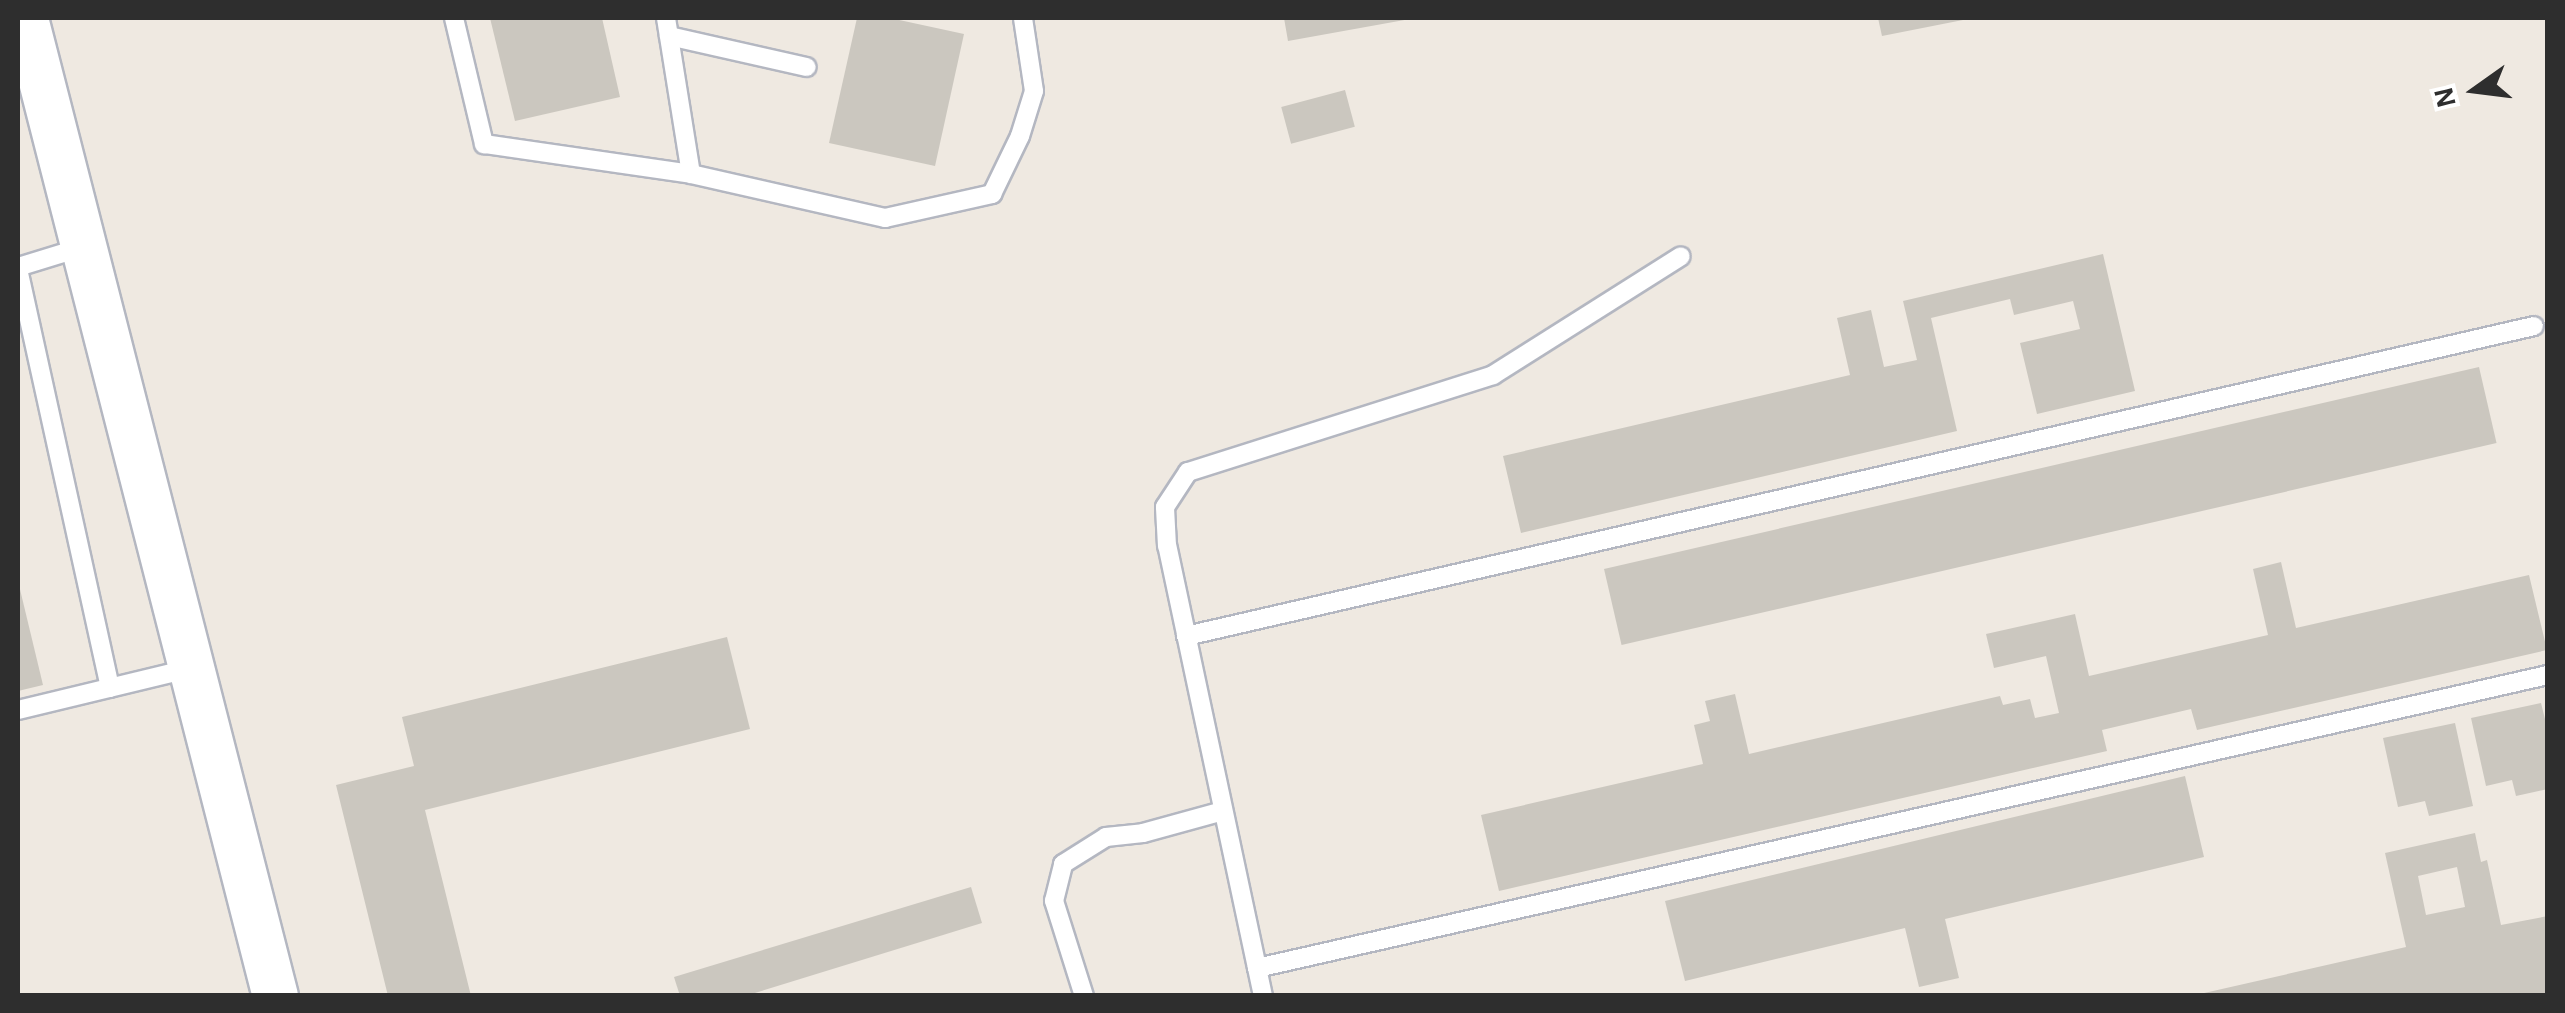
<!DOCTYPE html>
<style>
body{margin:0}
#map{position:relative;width:2565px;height:1013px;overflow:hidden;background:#efe9e1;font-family:"Alegreya Sans",sans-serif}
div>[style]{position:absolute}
.building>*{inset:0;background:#cbc7bf;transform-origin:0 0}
.roads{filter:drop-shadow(2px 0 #b4b7c1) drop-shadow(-2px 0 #b4b7c1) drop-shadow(0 2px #b4b7c1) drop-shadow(0 -2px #b4b7c1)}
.service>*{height:18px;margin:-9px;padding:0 9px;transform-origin:9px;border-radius:9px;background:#fff}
.tertiary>*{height:45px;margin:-22.5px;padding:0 22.5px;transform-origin:22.5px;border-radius:22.5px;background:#fff}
span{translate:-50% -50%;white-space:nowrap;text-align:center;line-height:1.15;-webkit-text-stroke:8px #fff;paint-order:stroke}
.frame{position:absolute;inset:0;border:20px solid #2e2e2e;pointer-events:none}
.north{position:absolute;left:2425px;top:40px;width:100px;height:100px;-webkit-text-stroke:8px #fff;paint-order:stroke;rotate:256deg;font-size:28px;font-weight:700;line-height:40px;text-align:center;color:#2e2e2e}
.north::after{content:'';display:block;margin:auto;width:35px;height:45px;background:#2e2e2e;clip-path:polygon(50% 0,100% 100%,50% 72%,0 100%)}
</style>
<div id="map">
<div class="building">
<i style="clip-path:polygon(490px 18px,602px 18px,620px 97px,515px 121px)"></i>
<i style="clip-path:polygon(857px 18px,890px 18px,964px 34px,935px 166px,829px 143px)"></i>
<i style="clip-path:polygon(1284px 18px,1409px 18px,1410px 19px,1288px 41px)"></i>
<i style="clip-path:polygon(1878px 18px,1968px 18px,1968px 19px,1882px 36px)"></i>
<i style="left:1345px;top:90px;width:38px;height:66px;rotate:75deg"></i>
<i style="clip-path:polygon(2103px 254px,2135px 391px,2037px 414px,2020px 343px,2080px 329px,2073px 301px,2014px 315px,2010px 299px,1931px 318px,1957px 431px,1521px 533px,1503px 456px,1850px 375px,1837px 318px,1871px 310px,1884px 367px,1917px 360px,1903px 301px)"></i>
<i style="left:2479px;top:367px;width:78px;height:898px;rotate:77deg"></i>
<i style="clip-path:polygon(2281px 562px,2296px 628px,2529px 575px,2547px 650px,2197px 730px,2191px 709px,2102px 730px,2107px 751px,1499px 891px,1481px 815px,1703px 764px,1694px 725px,1710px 721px,1705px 701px,1735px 694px,1749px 754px,2000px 696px,2003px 705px,2030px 699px,2035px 718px,2059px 713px,2046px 656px,1994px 668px,1986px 634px,2075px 614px,2089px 676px,2268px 635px,2253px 569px)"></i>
<i style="clip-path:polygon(18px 581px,43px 685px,18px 691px)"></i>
<i style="clip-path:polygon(727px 637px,750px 729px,425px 810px,471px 996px,388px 996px,336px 785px,414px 766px,402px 717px)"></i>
<i style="clip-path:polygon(2541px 703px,2548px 731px,2548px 789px,2516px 796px,2512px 780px,2486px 786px,2471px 718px)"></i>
<i style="clip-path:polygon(2455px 723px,2473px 806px,2429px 816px,2425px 801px,2398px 807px,2383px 738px)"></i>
<i style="clip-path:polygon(2185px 776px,2204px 857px,1945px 919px,1959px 978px,1919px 987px,1905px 928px,1685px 981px,1665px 901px)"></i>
<i style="clip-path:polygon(evenodd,2475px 833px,2481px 862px,2487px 860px,2501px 925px,2548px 916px,2548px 996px,2191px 996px,2406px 947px,2385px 853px,2475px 833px,2457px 867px,2465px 907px,2426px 915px,2418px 876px,2457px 867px)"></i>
<i style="clip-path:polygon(971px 887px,982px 923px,745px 996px,680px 996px,674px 977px)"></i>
</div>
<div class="roads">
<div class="service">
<i style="left:454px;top:18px;width:130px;rotate:76.6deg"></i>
<i style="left:484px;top:144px;width:209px;rotate:8.2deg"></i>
<i style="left:691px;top:174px;width:199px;rotate:12.8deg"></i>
<i style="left:885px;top:218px;width:110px;rotate:-12.6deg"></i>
<i style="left:992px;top:194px;width:64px;rotate:-64.2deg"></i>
<i style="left:1020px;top:136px;width:47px;rotate:-72.7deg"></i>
<i style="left:1034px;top:91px;width:74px;rotate:-98.6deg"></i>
<i style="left:666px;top:18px;width:158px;rotate:80.9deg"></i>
<i style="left:669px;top:36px;width:141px;rotate:12.7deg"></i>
<i style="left:18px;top:267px;width:68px;rotate:-17.1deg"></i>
<i style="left:18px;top:269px;width:429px;rotate:77.6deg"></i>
<i style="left:1186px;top:636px;width:1383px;rotate:-12.95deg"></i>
<i style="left:18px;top:710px;width:178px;rotate:-13.6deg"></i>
<i style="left:1257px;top:968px;width:1324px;rotate:-12.79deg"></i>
<i style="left:1084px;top:996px;width:100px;rotate:-107.5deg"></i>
<i style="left:1054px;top:901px;width:38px;rotate:-76deg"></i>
<i style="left:1063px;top:864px;width:51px;rotate:-32.1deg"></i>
<i style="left:1106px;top:837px;width:37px;rotate:-6deg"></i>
<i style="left:1143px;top:833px;width:83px;rotate:-15.4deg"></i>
<i style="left:1263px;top:996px;width:460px;rotate:-102deg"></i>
<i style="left:1167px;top:546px;width:39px;rotate:-93deg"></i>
<i style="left:1165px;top:507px;width:42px;rotate:-56.7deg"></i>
<i style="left:1188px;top:472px;width:320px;rotate:-17.6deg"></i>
<i style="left:1493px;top:375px;width:222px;rotate:-32.3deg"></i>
</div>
<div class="tertiary">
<i style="left:25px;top:18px;width:1009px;rotate:75.66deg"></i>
</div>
</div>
<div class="frame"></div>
<div class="north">N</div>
</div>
